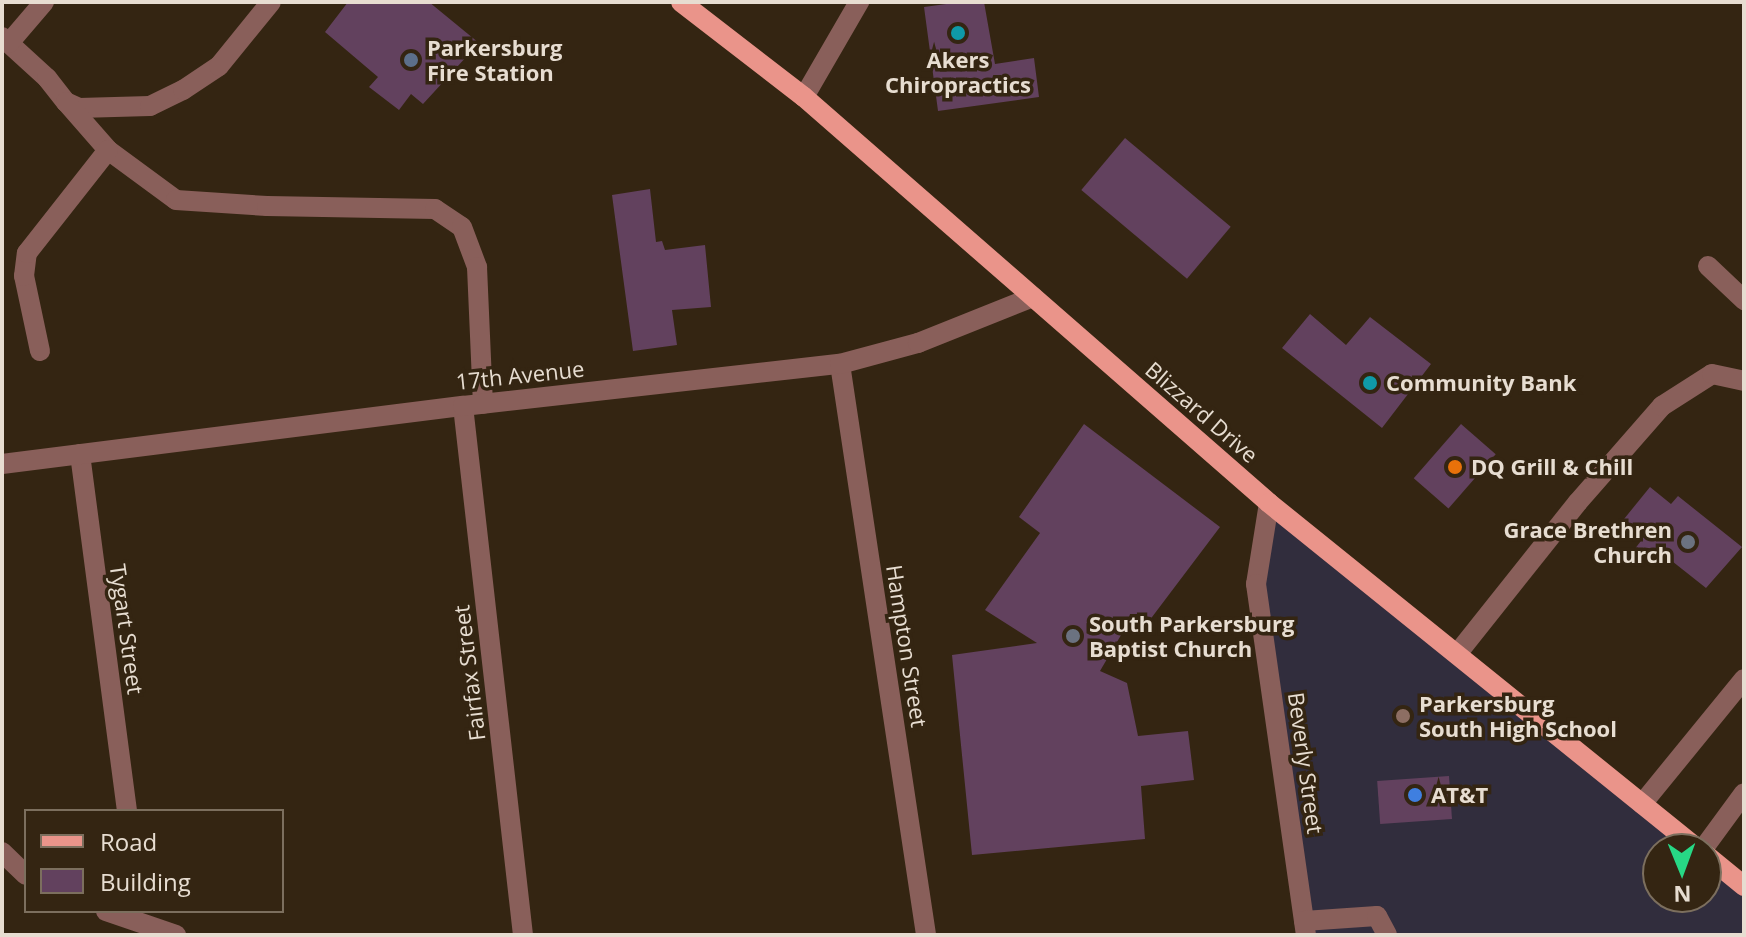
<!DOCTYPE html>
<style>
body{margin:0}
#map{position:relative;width:1746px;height:937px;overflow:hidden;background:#342512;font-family:"Open Sans",sans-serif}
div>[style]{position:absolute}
.education>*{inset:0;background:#312d3d}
.building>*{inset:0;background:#62415e;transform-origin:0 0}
.minor>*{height:20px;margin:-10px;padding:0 10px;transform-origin:10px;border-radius:10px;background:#895f5a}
.major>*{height:20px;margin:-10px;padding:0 10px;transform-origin:10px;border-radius:10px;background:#ea948a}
.dots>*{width:22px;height:22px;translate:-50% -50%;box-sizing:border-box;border:4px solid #342512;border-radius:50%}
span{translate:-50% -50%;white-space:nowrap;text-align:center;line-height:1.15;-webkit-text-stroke:7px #342512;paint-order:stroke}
.poi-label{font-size:22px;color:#e7ddd1;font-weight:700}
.left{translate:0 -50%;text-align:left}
.right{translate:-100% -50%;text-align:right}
.street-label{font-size:22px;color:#e7ddd1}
.frame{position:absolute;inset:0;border:4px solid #e7ddd1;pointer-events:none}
.legend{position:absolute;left:24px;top:809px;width:260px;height:104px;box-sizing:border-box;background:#342512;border:2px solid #7c6f5e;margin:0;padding:10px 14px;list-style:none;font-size:24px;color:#e7ddd1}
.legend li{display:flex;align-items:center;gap:16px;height:40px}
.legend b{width:40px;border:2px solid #7c6f5e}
.north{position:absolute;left:1642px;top:833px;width:80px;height:80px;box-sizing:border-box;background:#342512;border:2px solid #7c6f5e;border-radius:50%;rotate:179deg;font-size:22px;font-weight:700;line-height:32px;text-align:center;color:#e7ddd1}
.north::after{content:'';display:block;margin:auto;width:28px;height:36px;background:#27d885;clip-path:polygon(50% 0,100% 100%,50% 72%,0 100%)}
</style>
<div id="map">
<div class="education">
<i style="clip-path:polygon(1269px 503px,1695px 849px,1658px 849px,1658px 897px,1706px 897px,1706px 858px,1744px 889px,1744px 935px,1306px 935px,1256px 584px)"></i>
</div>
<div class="building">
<i style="clip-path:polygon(348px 2px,429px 2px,479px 43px,423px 104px,411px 94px,399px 110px,369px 87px,378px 77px,325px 32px)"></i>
<i style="clip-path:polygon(961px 2px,984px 2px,995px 64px,1034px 58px,1039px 97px,938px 111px,924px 7px)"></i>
<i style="left:1125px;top:138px;width:138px;height:68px;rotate:40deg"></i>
<i style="clip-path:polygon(650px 189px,656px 242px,662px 241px,665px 250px,705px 245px,711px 307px,672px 310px,677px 345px,633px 351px,612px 195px)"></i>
<i style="clip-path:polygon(1310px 314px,1346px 345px,1370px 317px,1431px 364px,1382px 428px,1282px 348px)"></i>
<i style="clip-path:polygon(1084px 424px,1220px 527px,1143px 629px,1131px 618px,1100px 671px,1127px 683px,1138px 736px,1188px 731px,1194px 780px,1141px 786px,1145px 839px,972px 855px,952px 655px,1037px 643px,985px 610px,1040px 533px,1019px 517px)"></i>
<i style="left:1461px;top:424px;width:46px;height:72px;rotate:41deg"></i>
<i style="clip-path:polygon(1650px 487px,1671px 504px,1678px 496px,1742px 547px,1706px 588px,1658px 550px,1649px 562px,1634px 550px,1644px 537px,1624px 519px)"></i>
<i style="left:1449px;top:776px;width:43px;height:72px;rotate:86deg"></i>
</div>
<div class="minor">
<i style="left:2px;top:37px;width:61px;rotate:42.3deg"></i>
<i style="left:47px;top:78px;width:31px;rotate:52deg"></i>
<i style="left:66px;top:102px;width:14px;rotate:25deg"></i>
<i style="left:79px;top:108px;width:71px;rotate:-1.6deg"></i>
<i style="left:150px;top:106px;width:37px;rotate:-26deg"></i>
<i style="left:183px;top:90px;width:43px;rotate:-33.7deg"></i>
<i style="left:219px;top:66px;width:82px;rotate:-50.9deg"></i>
<i style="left:9px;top:43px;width:54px;rotate:-49.5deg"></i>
<i style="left:804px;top:97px;width:110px;rotate:-59.9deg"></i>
<i style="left:66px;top:102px;width:64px;rotate:48.8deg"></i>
<i style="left:108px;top:150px;width:84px;rotate:36.3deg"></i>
<i style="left:176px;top:200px;width:91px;rotate:3.8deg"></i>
<i style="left:267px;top:206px;width:168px;rotate:1deg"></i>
<i style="left:435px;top:209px;width:32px;rotate:34deg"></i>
<i style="left:462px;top:227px;width:43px;rotate:69.4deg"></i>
<i style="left:477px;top:267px;width:137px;rotate:87.5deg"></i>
<i style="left:1708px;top:266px;width:50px;rotate:43.4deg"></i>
<i style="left:40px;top:351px;width:77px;rotate:-102deg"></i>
<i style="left:24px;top:276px;width:23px;rotate:-83deg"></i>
<i style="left:27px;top:253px;width:131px;rotate:-51.8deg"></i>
<i style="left:840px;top:364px;width:577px;rotate:81.43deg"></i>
<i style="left:463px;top:406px;width:532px;rotate:83.53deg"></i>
<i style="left:80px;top:454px;width:360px;rotate:82.5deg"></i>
<i style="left:2px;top:464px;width:465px;rotate:-7.2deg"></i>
<i style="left:463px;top:406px;width:379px;rotate:-6.4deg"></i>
<i style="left:840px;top:364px;width:81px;rotate:-15.1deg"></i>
<i style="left:918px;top:343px;width:124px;rotate:-21.8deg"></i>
<i style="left:1269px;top:503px;width:82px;rotate:99.1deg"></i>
<i style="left:1256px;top:584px;width:355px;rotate:81.9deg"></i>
<i style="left:1457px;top:654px;width:194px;rotate:-51.5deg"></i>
<i style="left:1578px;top:502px;width:128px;rotate:-48.8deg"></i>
<i style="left:1662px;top:406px;width:59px;rotate:-32.6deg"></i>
<i style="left:1712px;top:374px;width:33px;rotate:12deg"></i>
<i style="left:1642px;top:804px;width:161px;rotate:-50.8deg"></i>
<i style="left:1703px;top:849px;width:69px;rotate:-53.8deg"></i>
<i style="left:2px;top:852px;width:33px;rotate:44deg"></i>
<i style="left:106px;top:911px;width:74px;rotate:18.9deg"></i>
<i style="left:1304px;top:921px;width:73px;rotate:-3.9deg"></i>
<i style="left:1377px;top:916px;width:21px;rotate:62deg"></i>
</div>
<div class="major">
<i style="left:681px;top:2px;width:155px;rotate:37.7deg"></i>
<i style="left:804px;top:97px;width:617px;rotate:41.12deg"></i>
<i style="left:1269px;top:503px;width:551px;rotate:38.89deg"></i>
<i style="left:1706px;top:855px;width:49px;rotate:39.2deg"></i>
</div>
<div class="dots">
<i style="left:958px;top:33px;background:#0f9aa8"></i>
<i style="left:411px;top:60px;background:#5c6f8a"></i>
<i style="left:1370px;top:383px;background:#0f9aa8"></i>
<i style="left:1455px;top:467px;background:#e8710a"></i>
<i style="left:1688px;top:542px;background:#6b7280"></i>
<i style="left:1073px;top:636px;background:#6b7280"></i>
<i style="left:1403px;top:716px;background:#8d6e63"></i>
<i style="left:1415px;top:795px;background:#3f7fe0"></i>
</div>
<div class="poi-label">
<span class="left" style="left:427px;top:60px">Parkersburg<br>Fire Station</span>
<span style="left:958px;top:72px">Akers<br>Chiropractics</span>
<span class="left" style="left:1386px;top:383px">Community Bank</span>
<span class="left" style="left:1471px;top:467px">DQ Grill &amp; Chill</span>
<span class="right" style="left:1672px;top:542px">Grace Brethren<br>Church</span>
<span class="left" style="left:1089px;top:636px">South Parkersburg<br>Baptist Church</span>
<span class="left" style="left:1419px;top:716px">Parkersburg<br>South High School</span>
<span class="left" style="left:1431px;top:795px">AT&amp;T</span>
</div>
<div class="street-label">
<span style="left:520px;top:375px;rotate:-6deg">17th Avenue</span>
<span style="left:1202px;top:412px;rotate:41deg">Blizzard Drive</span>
<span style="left:127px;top:629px;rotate:82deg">Tygart Street</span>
<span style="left:907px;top:646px;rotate:81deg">Hampton Street</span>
<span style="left:469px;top:673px;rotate:-97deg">Fairfax Street</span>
<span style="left:1306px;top:763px;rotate:82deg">Beverly Street</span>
</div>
<div class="frame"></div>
<ul class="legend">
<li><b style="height:10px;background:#ea948a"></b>Road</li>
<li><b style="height:22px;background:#62415e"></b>Building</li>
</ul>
<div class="north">N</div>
</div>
